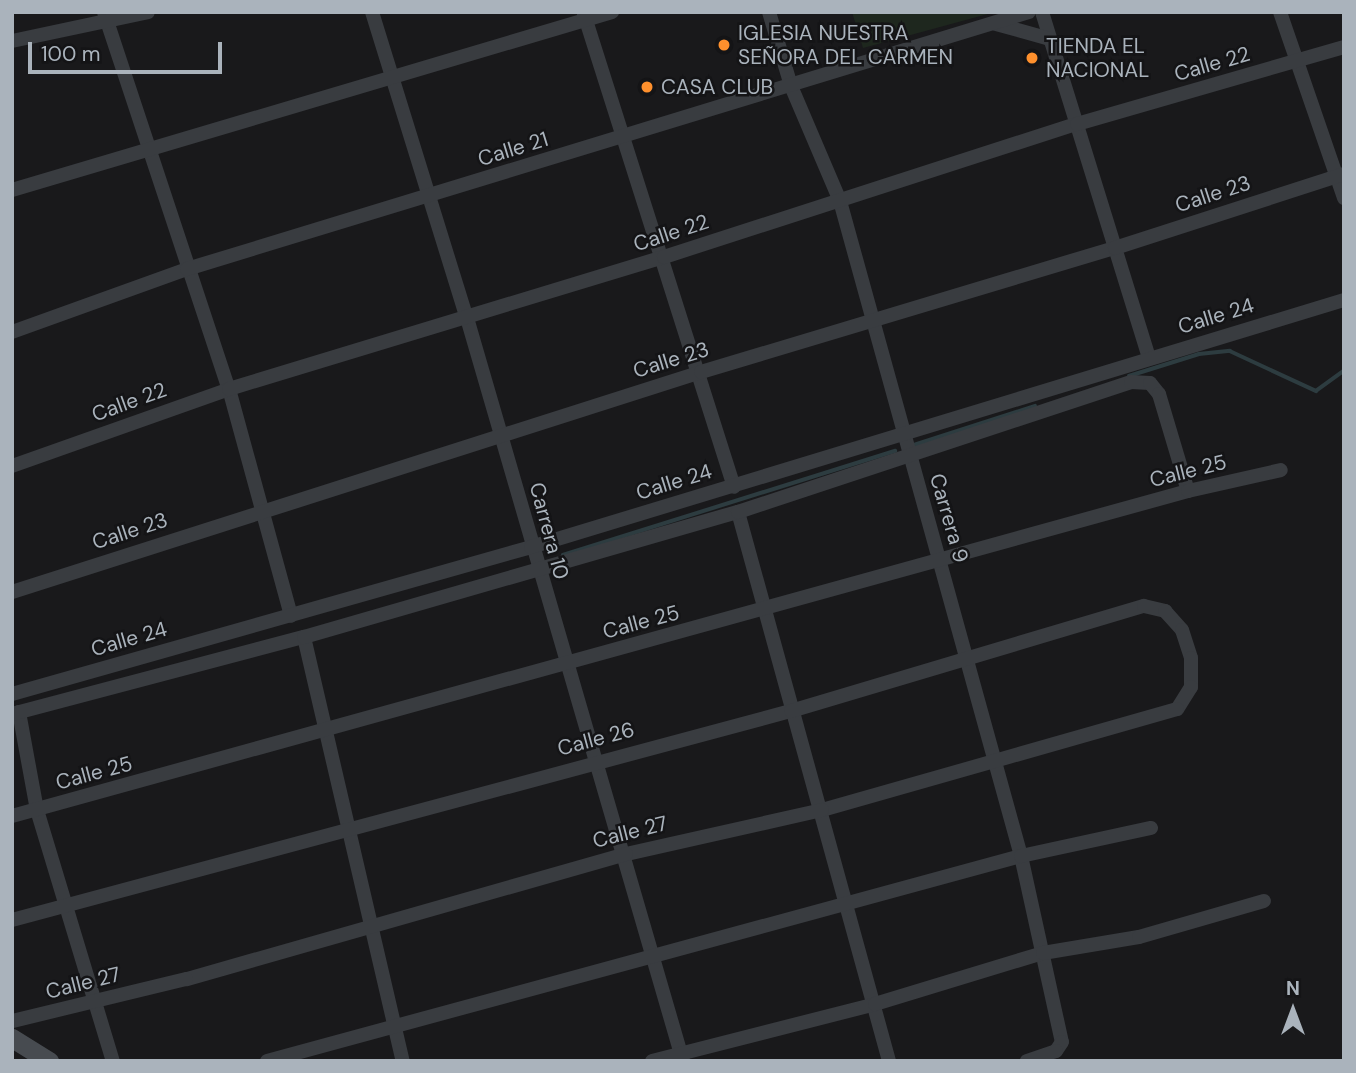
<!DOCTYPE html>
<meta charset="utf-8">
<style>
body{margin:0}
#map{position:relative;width:1356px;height:1073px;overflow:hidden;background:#19191b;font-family:"DM Sans",sans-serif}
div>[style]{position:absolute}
.green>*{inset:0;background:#1e271e}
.stream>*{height:3.5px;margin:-1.75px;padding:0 1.75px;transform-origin:1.75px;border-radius:1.75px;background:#2d3c40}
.street>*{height:14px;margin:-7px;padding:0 7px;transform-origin:7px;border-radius:7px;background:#393c40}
.secondary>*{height:19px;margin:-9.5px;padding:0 9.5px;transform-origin:9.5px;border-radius:9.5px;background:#474b50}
.dots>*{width:19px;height:19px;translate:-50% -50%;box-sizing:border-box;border:4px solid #141416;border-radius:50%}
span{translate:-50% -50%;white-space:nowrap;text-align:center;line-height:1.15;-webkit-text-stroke:5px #141416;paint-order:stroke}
.poi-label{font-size:21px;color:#aab3bc}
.left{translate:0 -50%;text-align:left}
.street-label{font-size:21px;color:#aab3bc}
.frame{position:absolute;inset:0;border:14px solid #aab3bc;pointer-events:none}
.north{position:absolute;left:1258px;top:975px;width:70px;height:70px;-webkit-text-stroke:5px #141416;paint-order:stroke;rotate:0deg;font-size:19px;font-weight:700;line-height:28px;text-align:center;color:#aab3bc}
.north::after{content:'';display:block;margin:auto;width:24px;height:32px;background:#aab3bc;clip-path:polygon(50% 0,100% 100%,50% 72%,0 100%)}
.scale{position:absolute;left:28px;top:42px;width:194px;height:32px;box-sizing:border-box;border:4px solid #aab3bc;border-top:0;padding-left:9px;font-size:21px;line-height:24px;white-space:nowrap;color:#aab3bc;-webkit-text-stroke:5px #141416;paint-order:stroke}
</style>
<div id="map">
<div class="green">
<i style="clip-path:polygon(852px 12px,995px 12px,863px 48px)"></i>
</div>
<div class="stream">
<i style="left:1129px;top:376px;width:73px;rotate:-17.4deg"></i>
<i style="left:1199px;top:354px;width:31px;rotate:-6deg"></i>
<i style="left:1230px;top:351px;width:95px;rotate:24.9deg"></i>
<i style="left:1316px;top:391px;width:34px;rotate:-36deg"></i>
<i style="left:914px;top:445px;width:127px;rotate:-17.9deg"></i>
<i style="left:563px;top:555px;width:348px;rotate:-17.4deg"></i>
</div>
<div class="street">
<i style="left:104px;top:12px;width:397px;rotate:71.7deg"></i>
<i style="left:229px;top:389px;width:235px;rotate:74.7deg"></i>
<i style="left:372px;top:12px;width:320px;rotate:72.8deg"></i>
<i style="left:467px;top:318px;width:774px;rotate:73.79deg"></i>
<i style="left:769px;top:12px;width:77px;rotate:73.4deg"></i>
<i style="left:791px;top:86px;width:125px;rotate:66.9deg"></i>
<i style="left:840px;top:201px;width:680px;rotate:74.55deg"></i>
<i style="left:1021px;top:856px;width:190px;rotate:77.6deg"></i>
<i style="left:1062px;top:1042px;width:11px;rotate:124deg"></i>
<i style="left:1056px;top:1051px;width:31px;rotate:161deg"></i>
<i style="left:1042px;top:12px;width:362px;rotate:72.8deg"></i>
<i style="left:1280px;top:12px;width:197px;rotate:71deg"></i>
<i style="left:584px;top:14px;width:496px;rotate:72.4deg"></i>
<i style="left:996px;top:24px;width:56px;rotate:15.5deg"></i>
<i style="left:12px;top:41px;width:139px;rotate:-12deg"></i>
<i style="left:12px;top:190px;width:626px;rotate:-16.52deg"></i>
<i style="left:12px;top:332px;width:186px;rotate:-19.8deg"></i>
<i style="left:187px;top:269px;width:880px;rotate:-16.97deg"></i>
<i style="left:12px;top:466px;width:230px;rotate:-19.5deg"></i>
<i style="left:229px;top:389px;width:455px;rotate:-16.9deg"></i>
<i style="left:664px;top:257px;width:434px;rotate:-17.9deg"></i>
<i style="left:1077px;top:124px;width:278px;rotate:-16.1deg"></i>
<i style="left:738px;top:512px;width:569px;rotate:74.62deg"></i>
<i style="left:12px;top:592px;width:723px;rotate:-17.71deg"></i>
<i style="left:701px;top:372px;width:432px;rotate:-16.7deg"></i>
<i style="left:1115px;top:248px;width:241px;rotate:-17.9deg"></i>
<i style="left:304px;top:637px;width:435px;rotate:76.9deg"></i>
<i style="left:12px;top:694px;width:539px;rotate:-15.81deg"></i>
<i style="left:531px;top:547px;width:850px;rotate:-16.9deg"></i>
<i style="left:19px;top:712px;width:100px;rotate:79.6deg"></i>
<i style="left:37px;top:810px;width:262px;rotate:73.2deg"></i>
<i style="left:12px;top:714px;width:302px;rotate:-14.8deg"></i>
<i style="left:304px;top:637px;width:452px;rotate:-16.1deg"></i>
<i style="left:738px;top:512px;width:414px;rotate:-18.3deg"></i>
<i style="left:1131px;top:382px;width:19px;rotate:3deg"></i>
<i style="left:1150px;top:383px;width:14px;rotate:51deg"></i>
<i style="left:1159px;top:394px;width:101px;rotate:73.4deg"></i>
<i style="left:12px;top:816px;width:1220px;rotate:-15.45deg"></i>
<i style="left:1188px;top:491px;width:95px;rotate:-12.7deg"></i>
<i style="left:12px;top:920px;width:807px;rotate:-15.02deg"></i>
<i style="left:791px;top:711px;width:368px;rotate:-16.6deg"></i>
<i style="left:1144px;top:606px;width:22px;rotate:13deg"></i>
<i style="left:1165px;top:611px;width:25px;rotate:48deg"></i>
<i style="left:1182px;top:630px;width:29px;rotate:72deg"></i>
<i style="left:1191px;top:658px;width:29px;rotate:90deg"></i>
<i style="left:1191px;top:687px;width:26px;rotate:122deg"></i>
<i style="left:1177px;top:709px;width:369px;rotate:164.1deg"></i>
<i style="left:822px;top:810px;width:201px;rotate:167.3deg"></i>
<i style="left:626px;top:854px;width:457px;rotate:164.1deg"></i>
<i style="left:186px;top:979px;width:179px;rotate:166.4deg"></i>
<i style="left:267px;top:1061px;width:781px;rotate:-15.21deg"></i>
<i style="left:1021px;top:856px;width:133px;rotate:-12.2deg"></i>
<i style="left:652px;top:1061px;width:230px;rotate:-14.3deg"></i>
<i style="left:875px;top:1004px;width:176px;rotate:-16.9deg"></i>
<i style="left:1043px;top:953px;width:97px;rotate:-9.5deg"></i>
<i style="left:1139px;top:937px;width:130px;rotate:-16.1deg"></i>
</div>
<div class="secondary">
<i style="left:12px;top:1038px;width:44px;rotate:31.9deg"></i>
</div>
<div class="dots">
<i style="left:724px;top:45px;background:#fe902d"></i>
<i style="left:1032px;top:58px;background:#fe902d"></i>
<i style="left:647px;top:87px;background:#fe902d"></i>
</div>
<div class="poi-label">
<span class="left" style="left:738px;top:45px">IGLESIA NUESTRA<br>SEÑORA DEL CARMEN</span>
<span class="left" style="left:1046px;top:58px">TIENDA EL<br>NACIONAL</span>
<span class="left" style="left:661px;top:87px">CASA CLUB</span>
</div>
<div class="street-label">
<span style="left:1212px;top:64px;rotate:-16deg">Calle 22</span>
<span style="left:513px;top:149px;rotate:-17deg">Calle 21</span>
<span style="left:1213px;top:194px;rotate:-18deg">Calle 23</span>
<span style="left:671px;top:233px;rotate:-18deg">Calle 22</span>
<span style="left:1216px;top:316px;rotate:-17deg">Calle 24</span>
<span style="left:671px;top:360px;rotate:-17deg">Calle 23</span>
<span style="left:129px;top:402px;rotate:-20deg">Calle 22</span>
<span style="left:1188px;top:471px;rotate:-14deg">Calle 25</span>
<span style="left:674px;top:482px;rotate:-17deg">Calle 24</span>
<span style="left:949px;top:518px;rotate:74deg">Carrera 9</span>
<span style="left:130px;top:531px;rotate:-18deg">Calle 23</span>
<span style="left:549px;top:531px;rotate:75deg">Carrera 10</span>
<span style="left:641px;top:622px;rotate:-15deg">Calle 25</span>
<span style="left:129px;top:639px;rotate:-16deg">Calle 24</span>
<span style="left:596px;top:739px;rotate:-15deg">Calle 26</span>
<span style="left:94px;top:773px;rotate:-15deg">Calle 25</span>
<span style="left:630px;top:832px;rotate:-14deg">Calle 27</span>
<span style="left:83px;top:983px;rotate:-14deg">Calle 27</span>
</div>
<div class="frame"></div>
<div class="north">N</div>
<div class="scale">100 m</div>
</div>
